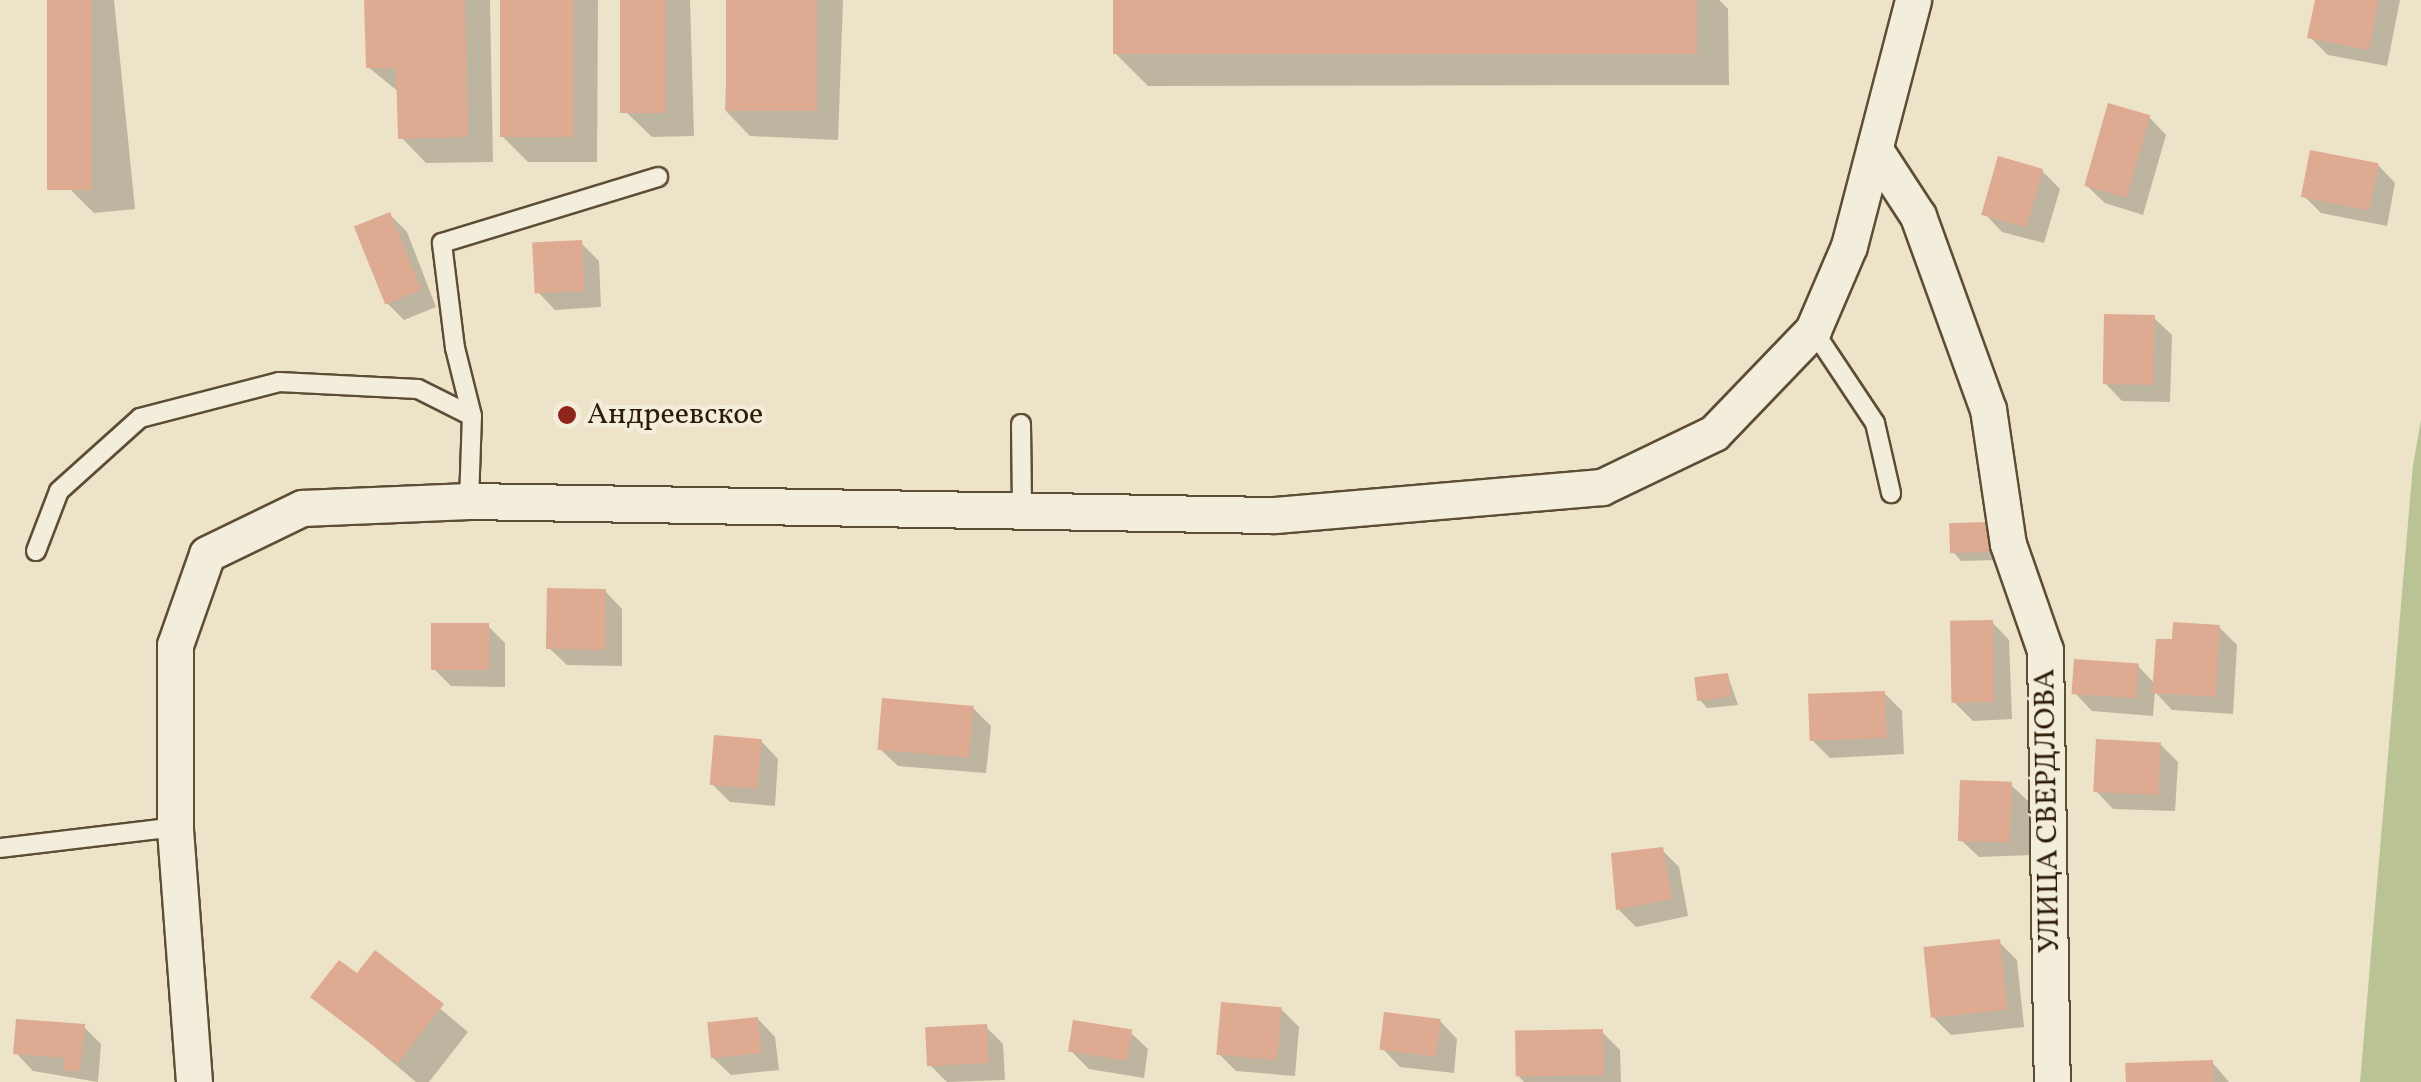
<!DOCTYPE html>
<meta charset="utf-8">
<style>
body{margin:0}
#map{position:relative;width:2421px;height:1082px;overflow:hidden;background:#ede3c8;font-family:Vollkorn,serif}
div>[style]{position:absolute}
.green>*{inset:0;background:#bac394}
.shadow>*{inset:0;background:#0003}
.building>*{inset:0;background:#deaa91;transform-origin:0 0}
.roads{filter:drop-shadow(2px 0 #5d4d35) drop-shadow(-2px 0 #5d4d35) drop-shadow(0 2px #5d4d35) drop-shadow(0 -2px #5d4d35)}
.service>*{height:18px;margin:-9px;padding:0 9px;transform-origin:9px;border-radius:9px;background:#f3eddb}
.minor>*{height:35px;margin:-17.5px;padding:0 17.5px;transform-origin:17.5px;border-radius:17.5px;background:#f3eddb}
.dots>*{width:28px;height:28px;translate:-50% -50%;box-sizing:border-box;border:5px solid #f3eddb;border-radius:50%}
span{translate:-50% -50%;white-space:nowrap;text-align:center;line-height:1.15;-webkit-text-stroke:8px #f3eddb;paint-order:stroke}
.poi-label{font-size:30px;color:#2d1b04}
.left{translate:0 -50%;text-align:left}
.street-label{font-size:30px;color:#2d1b04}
</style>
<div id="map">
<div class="green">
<i style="clip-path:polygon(2421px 420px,2421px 1082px,2360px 1082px,2413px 465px)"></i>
</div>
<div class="shadow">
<i style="clip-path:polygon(49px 0,114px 0,135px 209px,94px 213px,68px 187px)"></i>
<i style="clip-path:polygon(367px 0,490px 0,493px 162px,426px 163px,401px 137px,400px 93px,368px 67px)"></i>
<i style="clip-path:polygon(502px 0,598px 0,597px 162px,528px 162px,502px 136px)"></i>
<i style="clip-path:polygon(623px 0,690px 0,694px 136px,652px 137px,626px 112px)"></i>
<i style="clip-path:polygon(729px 0,843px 0,838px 140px,750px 136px,725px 110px)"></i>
<i style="clip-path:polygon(1115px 0,1719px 0,1728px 9px,1729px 85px,1148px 86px,1115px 53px)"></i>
<i style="clip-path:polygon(2317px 0,2400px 0,2387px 66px,2328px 55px,2310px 37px)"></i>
<i style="clip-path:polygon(2149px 117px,2166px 135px,2143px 215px,2105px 203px,2087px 186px)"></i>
<i style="clip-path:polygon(2378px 165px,2395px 183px,2387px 226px,2321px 213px,2304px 196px)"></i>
<i style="clip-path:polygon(2042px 171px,2060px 189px,2044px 243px,2002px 232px,1985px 214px)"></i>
<i style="clip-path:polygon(390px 215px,407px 232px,436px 307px,404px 320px,386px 302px)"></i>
<i style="clip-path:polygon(581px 243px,599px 261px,601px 307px,555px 310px,538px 292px)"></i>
<i style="clip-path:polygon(2154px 318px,2172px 335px,2170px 402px,2122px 401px,2105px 383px)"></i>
<i style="clip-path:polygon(1987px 524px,1997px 560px,1961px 561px,1953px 552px)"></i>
<i style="clip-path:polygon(605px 591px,622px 609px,622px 666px,567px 665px,549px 648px)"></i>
<i style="clip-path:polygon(1992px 622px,2009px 640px,2012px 719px,1973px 721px,1955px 703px)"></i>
<i style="clip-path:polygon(488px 626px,505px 643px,505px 687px,451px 686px,433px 668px)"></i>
<i style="clip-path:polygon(2219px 627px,2237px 645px,2233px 714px,2172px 710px,2155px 692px,2153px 716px,2092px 711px,2075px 693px,2138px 666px,2155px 684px,2174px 642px)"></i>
<i style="clip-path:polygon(1728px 676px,1738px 705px,1707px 708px,1699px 699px)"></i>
<i style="clip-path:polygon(1884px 693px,1902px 711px,1904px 754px,1830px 758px,1812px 740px)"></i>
<i style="clip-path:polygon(973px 708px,991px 726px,986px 773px,898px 766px,880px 749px)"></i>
<i style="clip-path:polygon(761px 741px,778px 759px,775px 806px,730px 802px,712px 784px)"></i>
<i style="clip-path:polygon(2160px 744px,2178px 762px,2175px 811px,2113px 809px,2096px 791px)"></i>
<i style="clip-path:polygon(2011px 785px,2029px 802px,2032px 855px,1979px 857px,1961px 840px)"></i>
<i style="clip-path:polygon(1662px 850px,1679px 867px,1688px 916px,1636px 927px,1618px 909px)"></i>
<i style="clip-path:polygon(1999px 942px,2017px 960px,2024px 1027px,1951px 1035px,1933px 1017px)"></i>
<i style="clip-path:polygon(375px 954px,468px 1032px,429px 1082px,416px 1082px,314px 996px,357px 977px)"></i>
<i style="clip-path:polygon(1281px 1009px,1299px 1027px,1295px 1076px,1236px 1071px,1219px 1054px)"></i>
<i style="clip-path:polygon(758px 1019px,775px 1037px,779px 1070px,731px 1075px,713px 1058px)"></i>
<i style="clip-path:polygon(1440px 1021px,1457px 1039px,1454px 1073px,1400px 1067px,1383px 1049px)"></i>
<i style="clip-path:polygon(84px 1027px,101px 1044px,98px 1082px,33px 1071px,16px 1053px)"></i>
<i style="clip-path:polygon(986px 1027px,1003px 1044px,1005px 1080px,947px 1082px,930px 1065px)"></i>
<i style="clip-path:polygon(1130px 1032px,1148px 1049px,1144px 1078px,1089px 1069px,1071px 1051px)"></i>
<i style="clip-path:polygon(1602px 1032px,1620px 1050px,1621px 1082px,1524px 1082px,1519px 1077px)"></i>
<i style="clip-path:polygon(2212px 1062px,2229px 1082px,2128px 1082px)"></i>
</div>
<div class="building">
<i style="left:47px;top:0;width:45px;height:190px"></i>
<i style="clip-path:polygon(364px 0,465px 0,468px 137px,398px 139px,396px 68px,366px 68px)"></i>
<i style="left:500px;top:0;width:73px;height:137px"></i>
<i style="left:620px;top:0;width:46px;height:113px"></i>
<i style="left:726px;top:0;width:91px;height:111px"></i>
<i style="left:1113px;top:0;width:584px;height:54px"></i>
<i style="clip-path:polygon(2315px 0,2379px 0,2369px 50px,2307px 38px)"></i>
<i style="left:2108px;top:103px;width:44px;height:86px;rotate:16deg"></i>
<i style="left:2310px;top:150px;width:70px;height:48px;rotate:11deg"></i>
<i style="left:1998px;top:156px;width:47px;height:61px;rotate:16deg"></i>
<i style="left:390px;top:212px;width:84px;height:39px;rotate:68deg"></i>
<i style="left:582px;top:240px;width:51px;height:50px;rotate:87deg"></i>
<i style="left:2104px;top:314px;width:51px;height:70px;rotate:1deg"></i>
<i style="left:1988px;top:522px;width:30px;height:39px;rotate:88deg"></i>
<i style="left:547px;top:588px;width:59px;height:61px;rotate:1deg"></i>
<i style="left:1993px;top:620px;width:82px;height:43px;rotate:89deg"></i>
<i style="clip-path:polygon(2173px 622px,2220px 625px,2216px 697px,2152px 693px,2156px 639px,2172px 639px)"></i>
<i style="left:431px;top:623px;width:58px;height:47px"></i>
<i style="left:2074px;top:659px;width:65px;height:35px;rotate:4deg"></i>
<i style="left:1728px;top:673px;width:24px;height:34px;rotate:83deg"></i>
<i style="left:1885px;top:691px;width:47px;height:77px;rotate:88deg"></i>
<i style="left:882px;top:698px;width:92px;height:52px;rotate:5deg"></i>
<i style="left:714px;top:735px;width:48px;height:50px;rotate:5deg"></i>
<i style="left:2096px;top:739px;width:65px;height:53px;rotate:3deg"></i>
<i style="left:1960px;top:780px;width:52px;height:61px;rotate:2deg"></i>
<i style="clip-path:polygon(1663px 847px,1672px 899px,1616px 910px,1611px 853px)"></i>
<i style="left:2000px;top:939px;width:71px;height:77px;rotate:84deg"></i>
<i style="clip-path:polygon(375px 950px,444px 1004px,397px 1064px,310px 997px,339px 960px,357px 973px)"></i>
<i style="left:1221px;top:1002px;width:61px;height:53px;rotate:5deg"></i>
<i style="left:1384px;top:1012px;width:57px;height:38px;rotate:7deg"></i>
<i style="left:758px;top:1017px;width:36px;height:51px;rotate:84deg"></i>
<i style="clip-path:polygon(16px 1019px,85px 1024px,80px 1071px,63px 1070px,65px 1058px,13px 1054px)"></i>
<i style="left:1073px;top:1020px;width:60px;height:32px;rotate:9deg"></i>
<i style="left:987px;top:1024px;width:39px;height:62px;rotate:87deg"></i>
<i style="left:1603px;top:1029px;width:46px;height:88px;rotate:89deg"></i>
<i style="clip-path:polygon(2213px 1060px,2213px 1082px,2126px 1082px,2125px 1063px)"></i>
</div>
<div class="roads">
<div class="service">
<i style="left:1813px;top:330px;width:112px;rotate:56.3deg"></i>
<i style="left:1875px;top:423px;width:72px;rotate:77.1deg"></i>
<i style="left:1021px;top:424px;width:86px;rotate:89.3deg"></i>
<i style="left:469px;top:501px;width:85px;rotate:-88deg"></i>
<i style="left:472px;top:416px;width:70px;rotate:-104deg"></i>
<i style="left:455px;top:348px;width:106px;rotate:-97.1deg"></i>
<i style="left:442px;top:243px;width:226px;rotate:-17deg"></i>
<i style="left:36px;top:551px;width:64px;rotate:-69deg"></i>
<i style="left:59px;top:491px;width:109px;rotate:-42deg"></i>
<i style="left:140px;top:418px;width:144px;rotate:-14.5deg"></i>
<i style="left:279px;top:382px;width:139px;rotate:2.9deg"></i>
<i style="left:418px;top:389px;width:60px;rotate:26.6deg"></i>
<i style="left:0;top:848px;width:176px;rotate:-6.8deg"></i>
</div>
<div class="minor">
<i style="left:1877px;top:153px;width:75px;rotate:56.9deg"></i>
<i style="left:1918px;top:216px;width:205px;rotate:70.1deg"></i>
<i style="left:1988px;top:409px;width:136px;rotate:81.6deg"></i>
<i style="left:2008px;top:544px;width:112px;rotate:70.8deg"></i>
<i style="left:2045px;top:650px;width:432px;rotate:89.1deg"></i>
<i style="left:194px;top:1082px;width:256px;rotate:-94.3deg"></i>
<i style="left:175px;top:827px;width:182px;rotate:-90deg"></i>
<i style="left:175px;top:645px;width:96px;rotate:-70.6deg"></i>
<i style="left:207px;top:554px;width:106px;rotate:-25.8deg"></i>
<i style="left:302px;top:508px;width:167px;rotate:-2.4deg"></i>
<i style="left:469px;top:501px;width:806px;rotate:1deg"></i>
<i style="left:1275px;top:515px;width:328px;rotate:-4.9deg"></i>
<i style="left:1602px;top:487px;width:124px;rotate:-25.7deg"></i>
<i style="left:1714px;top:433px;width:143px;rotate:-46.1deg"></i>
<i style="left:1813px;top:330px;width:91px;rotate:-66.8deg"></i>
<i style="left:1849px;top:246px;width:254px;rotate:-75.4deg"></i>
</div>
</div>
<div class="dots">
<i style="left:567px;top:415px;background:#8f2418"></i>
</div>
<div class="poi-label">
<span class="left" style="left:587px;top:415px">Андреевское</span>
</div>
<div class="street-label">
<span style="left:2048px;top:811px;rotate:-91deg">УЛИЦА СВЕРДЛОВА</span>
</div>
</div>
